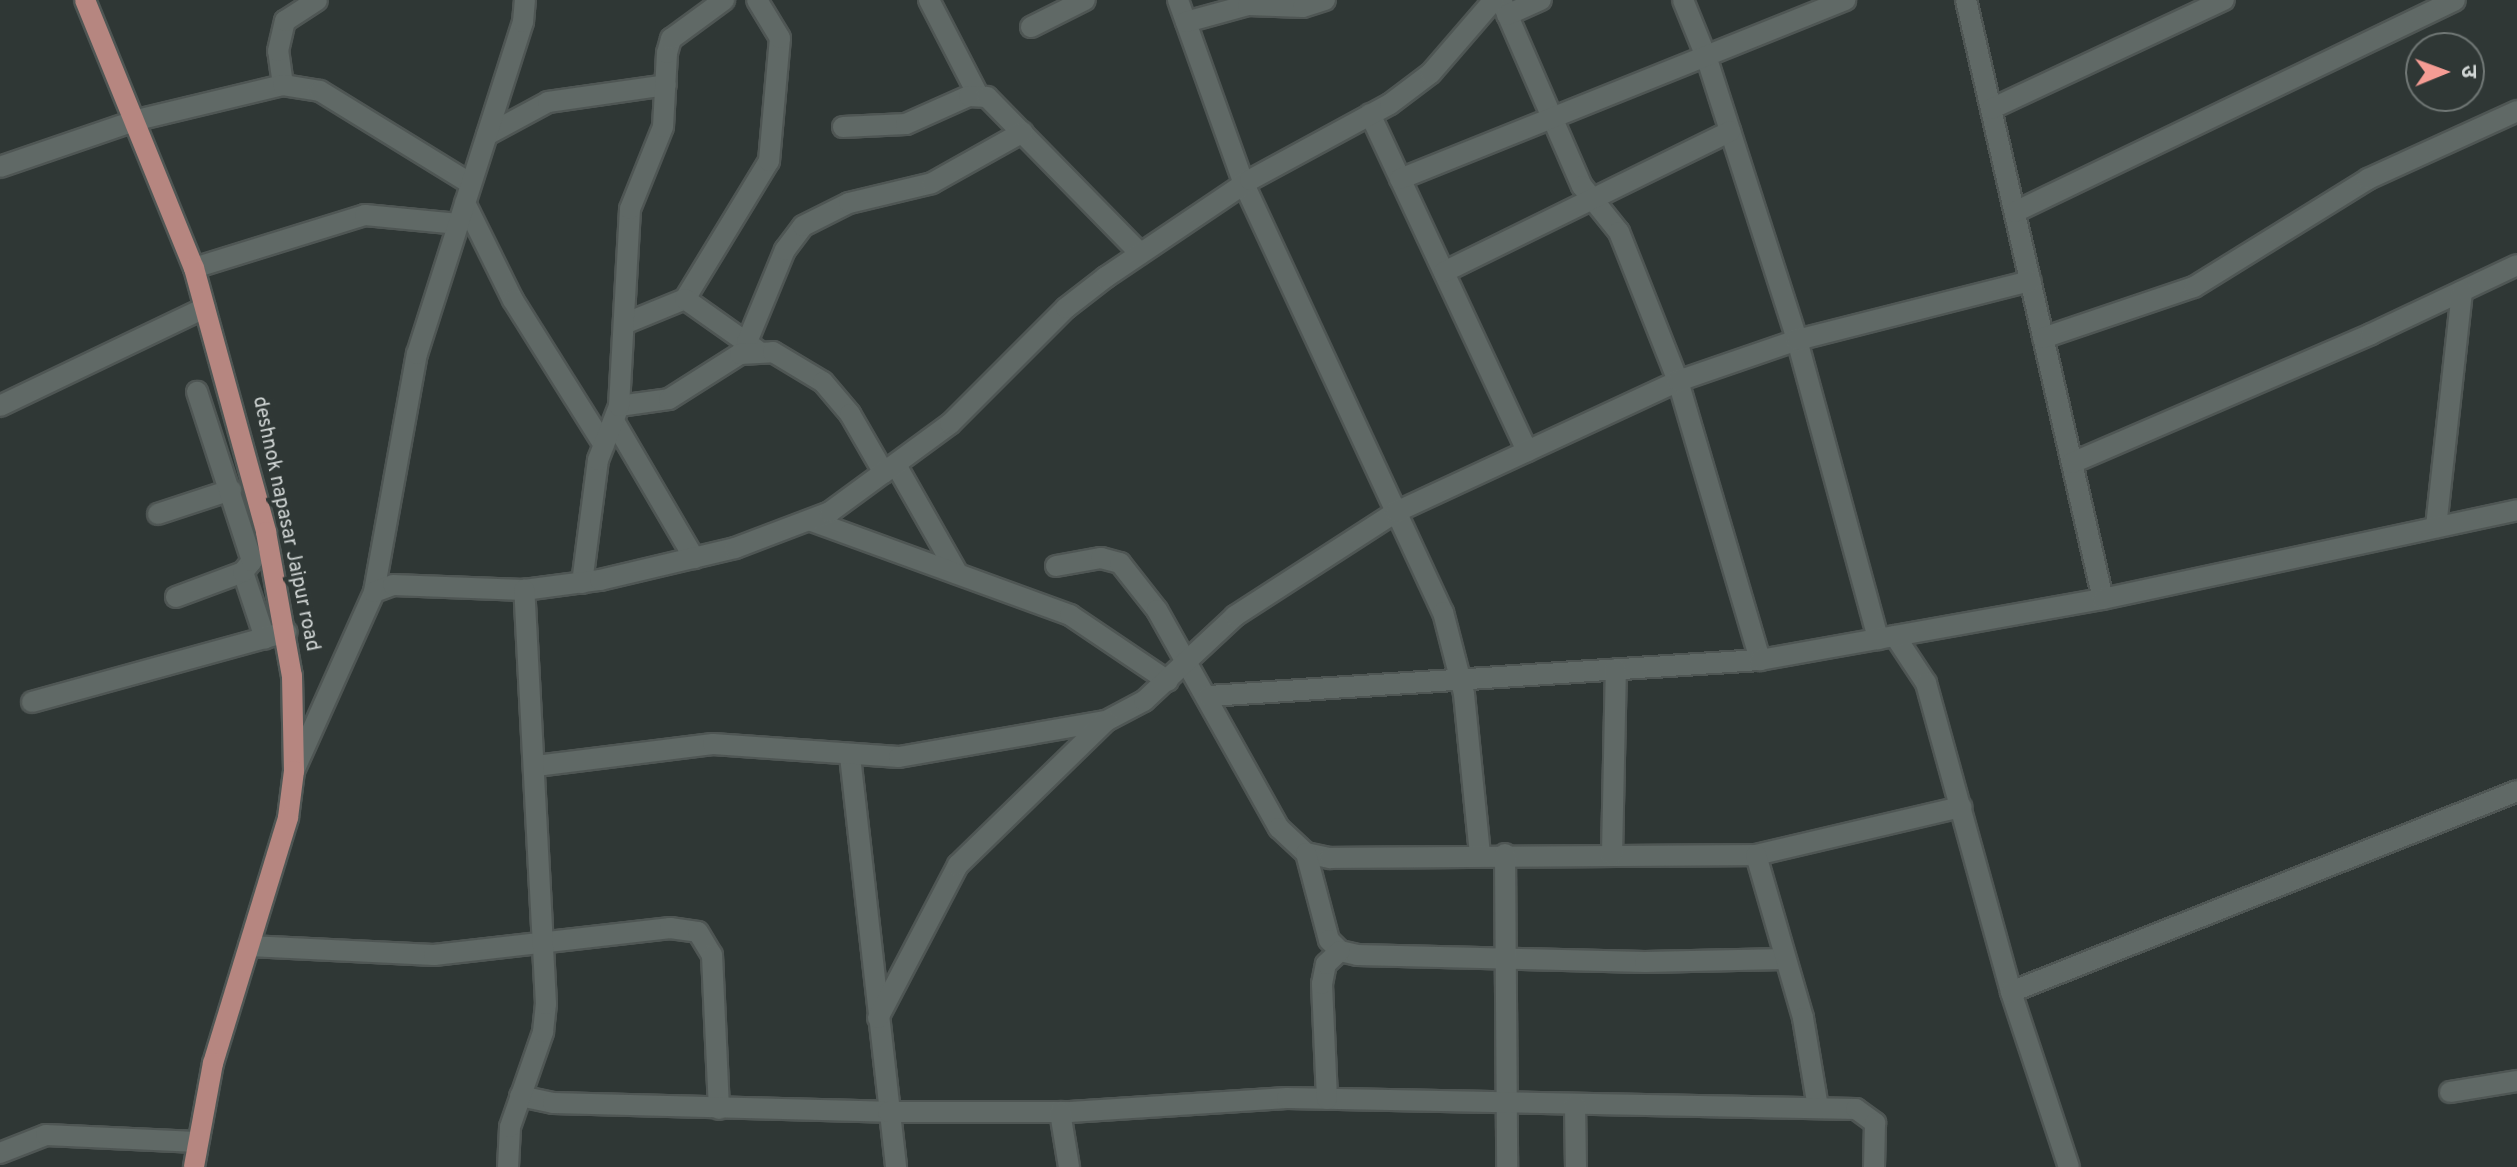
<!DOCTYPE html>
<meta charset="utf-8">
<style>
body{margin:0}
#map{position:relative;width:2517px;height:1167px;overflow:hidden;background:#2f3735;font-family:Overpass,"Noto Sans Devanagari",sans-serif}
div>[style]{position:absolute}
.roads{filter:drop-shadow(2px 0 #4f5654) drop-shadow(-2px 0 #4f5654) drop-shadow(0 2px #4f5654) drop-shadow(0 -2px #4f5654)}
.minor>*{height:20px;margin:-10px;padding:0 10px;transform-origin:10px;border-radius:10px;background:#606966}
.major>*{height:20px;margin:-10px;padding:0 10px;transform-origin:10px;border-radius:10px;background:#b68680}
span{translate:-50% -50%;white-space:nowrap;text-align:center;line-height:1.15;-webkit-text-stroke:8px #2f3735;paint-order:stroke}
.street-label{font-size:20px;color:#d1d6d5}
.north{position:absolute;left:2405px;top:32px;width:80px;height:80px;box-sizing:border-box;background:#2f3735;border:2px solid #707775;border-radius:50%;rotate:89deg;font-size:22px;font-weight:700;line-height:32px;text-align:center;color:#d1d6d5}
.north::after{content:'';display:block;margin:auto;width:28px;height:36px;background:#f59c94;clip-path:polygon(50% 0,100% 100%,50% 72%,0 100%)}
</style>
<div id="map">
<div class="roads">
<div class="minor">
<i style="left:929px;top:0;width:107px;rotate:62.7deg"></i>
<i style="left:1178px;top:0;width:195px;rotate:70.3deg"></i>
<i style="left:1244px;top:184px;width:472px;rotate:65.1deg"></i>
<i style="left:1443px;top:612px;width:85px;rotate:75.6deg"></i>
<i style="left:1464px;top:694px;width:162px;rotate:84.3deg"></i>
<i style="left:1501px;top:0;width:203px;rotate:66.5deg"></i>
<i style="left:1582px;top:186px;width:59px;rotate:51.2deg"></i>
<i style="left:1619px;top:232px;width:160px;rotate:68.4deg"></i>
<i style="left:1678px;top:381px;width:291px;rotate:73.6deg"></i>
<i style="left:1683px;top:0;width:64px;rotate:67.9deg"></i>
<i style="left:1707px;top:59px;width:295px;rotate:72.2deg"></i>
<i style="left:1797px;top:340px;width:310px;rotate:74.8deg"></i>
<i style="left:1966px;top:0;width:614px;rotate:77.12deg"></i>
<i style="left:1507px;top:15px;width:37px;rotate:-24deg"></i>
<i style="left:1186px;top:22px;width:64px;rotate:-15.3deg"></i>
<i style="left:1248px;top:5px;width:55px;rotate:2.1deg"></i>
<i style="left:1303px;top:7px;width:23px;rotate:-18deg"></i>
<i style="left:1031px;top:27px;width:60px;rotate:-26.6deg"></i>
<i style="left:283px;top:85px;width:34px;rotate:-98deg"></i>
<i style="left:278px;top:51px;width:31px;rotate:-77deg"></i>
<i style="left:285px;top:21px;width:38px;rotate:-33deg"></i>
<i style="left:1991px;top:109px;width:257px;rotate:-25.1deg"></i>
<i style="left:1370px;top:114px;width:372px;rotate:65deg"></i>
<i style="left:843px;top:127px;width:63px;rotate:-2.7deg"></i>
<i style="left:906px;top:124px;width:69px;rotate:-24deg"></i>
<i style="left:969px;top:96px;width:18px;rotate:3deg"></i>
<i style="left:987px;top:97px;width:219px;rotate:45.6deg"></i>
<i style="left:487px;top:135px;width:69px;rotate:-28.4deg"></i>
<i style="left:548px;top:102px;width:119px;rotate:-8.2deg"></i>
<i style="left:0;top:167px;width:145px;rotate:-18.9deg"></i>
<i style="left:137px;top:120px;width:150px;rotate:-13.5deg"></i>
<i style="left:283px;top:85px;width:37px;rotate:9deg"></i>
<i style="left:320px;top:91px;width:177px;rotate:31.6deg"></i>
<i style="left:1400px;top:179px;width:480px;rotate:-21.9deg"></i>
<i style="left:465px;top:203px;width:108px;rotate:63.7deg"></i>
<i style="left:513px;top:300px;width:171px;rotate:57.9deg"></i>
<i style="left:2015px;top:212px;width:488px;rotate:-25.7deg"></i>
<i style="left:194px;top:268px;width:179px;rotate:-17.2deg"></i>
<i style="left:365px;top:215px;width:94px;rotate:5.5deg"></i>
<i style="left:1444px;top:272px;width:319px;rotate:-26.2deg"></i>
<i style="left:685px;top:299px;width:162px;rotate:-58.7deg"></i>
<i style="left:769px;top:161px;width:123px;rotate:-84.9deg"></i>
<i style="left:780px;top:38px;width:44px;rotate:-121.2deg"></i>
<i style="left:624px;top:324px;width:66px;rotate:-22.3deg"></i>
<i style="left:685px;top:299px;width:88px;rotate:35.3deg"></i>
<i style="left:2043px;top:338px;width:159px;rotate:-18.7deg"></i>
<i style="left:2194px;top:287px;width:205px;rotate:-31.8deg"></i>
<i style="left:2368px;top:179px;width:164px;rotate:-24.5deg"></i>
<i style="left:747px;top:342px;width:100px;rotate:-67.6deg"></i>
<i style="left:785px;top:250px;width:30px;rotate:-53deg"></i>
<i style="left:803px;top:226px;width:51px;rotate:-26.6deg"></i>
<i style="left:849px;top:203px;width:85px;rotate:-13.5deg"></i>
<i style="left:932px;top:183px;width:104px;rotate:-29.3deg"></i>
<i style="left:0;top:406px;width:227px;rotate:-25.6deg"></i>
<i style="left:619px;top:406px;width:50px;rotate:-8deg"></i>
<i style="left:669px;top:399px;width:84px;rotate:-32.4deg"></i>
<i style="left:740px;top:354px;width:33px;rotate:-3deg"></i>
<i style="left:773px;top:352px;width:58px;rotate:31deg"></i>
<i style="left:823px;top:382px;width:42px;rotate:49.8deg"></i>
<i style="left:850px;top:414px;width:68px;rotate:60deg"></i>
<i style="left:614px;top:421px;width:159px;rotate:59.7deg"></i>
<i style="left:2072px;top:463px;width:326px;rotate:-23.3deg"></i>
<i style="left:2371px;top:334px;width:161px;rotate:-25.3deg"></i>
<i style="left:896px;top:465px;width:125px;rotate:60.4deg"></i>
<i style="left:158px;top:514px;width:77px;rotate:-18.2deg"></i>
<i style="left:812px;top:521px;width:275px;rotate:20deg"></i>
<i style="left:1070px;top:615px;width:118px;rotate:34deg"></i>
<i style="left:2436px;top:527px;width:237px;rotate:-83.7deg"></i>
<i style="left:1056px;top:566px;width:46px;rotate:-10.1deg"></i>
<i style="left:1101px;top:558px;width:20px;rotate:15deg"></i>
<i style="left:1120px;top:563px;width:60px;rotate:51.8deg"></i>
<i style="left:1157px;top:610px;width:250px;rotate:60.8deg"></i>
<i style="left:1279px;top:828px;width:37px;rotate:43deg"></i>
<i style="left:1306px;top:853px;width:25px;rotate:12deg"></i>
<i style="left:1330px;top:858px;width:426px;rotate:-0.4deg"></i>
<i style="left:1756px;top:855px;width:211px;rotate:-13.2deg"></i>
<i style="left:243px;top:572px;width:70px;rotate:71.6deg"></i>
<i style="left:582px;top:583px;width:124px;rotate:-82.6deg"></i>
<i style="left:598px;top:460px;width:58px;rotate:-68.7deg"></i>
<i style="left:619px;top:406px;width:197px;rotate:-86.8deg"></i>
<i style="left:630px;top:209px;width:88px;rotate:-68.1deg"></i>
<i style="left:663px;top:127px;width:74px;rotate:-86.9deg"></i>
<i style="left:667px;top:53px;width:15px;rotate:-74deg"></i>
<i style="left:671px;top:39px;width:66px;rotate:-36.3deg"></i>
<i style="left:374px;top:592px;width:242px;rotate:-79.8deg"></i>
<i style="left:417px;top:354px;width:349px;rotate:-72.3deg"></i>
<i style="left:523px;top:22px;width:22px;rotate:-85deg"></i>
<i style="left:176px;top:597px;width:72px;rotate:-20.5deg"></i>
<i style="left:243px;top:572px;width:14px;rotate:-51deg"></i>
<i style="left:252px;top:561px;width:178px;rotate:-108deg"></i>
<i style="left:1895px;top:636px;width:56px;rotate:56.6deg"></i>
<i style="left:1926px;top:683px;width:320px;rotate:74.6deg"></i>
<i style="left:2011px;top:992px;width:184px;rotate:71.7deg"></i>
<i style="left:1209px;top:696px;width:552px;rotate:-3.74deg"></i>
<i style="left:1760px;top:660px;width:348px;rotate:-10.1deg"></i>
<i style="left:2103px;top:599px;width:423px;rotate:-12.1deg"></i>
<i style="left:32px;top:702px;width:264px;rotate:-15.4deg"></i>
<i style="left:850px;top:756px;width:414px;rotate:83.6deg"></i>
<i style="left:536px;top:766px;width:178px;rotate:-7.1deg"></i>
<i style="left:713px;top:744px;width:186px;rotate:4deg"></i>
<i style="left:899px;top:757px;width:210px;rotate:-9.9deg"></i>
<i style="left:1106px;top:721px;width:43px;rotate:-27.8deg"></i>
<i style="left:1144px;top:701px;width:125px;rotate:-43deg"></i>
<i style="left:1235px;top:616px;width:192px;rotate:-32.9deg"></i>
<i style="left:1396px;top:512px;width:311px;rotate:-24.9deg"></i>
<i style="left:1678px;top:381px;width:126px;rotate:-19deg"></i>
<i style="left:1797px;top:340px;width:241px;rotate:-14.2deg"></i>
<i style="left:294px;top:771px;width:196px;rotate:-65.9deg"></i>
<i style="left:374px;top:592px;width:20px;rotate:-20deg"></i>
<i style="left:393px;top:585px;width:131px;rotate:2.2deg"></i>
<i style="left:524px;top:590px;width:77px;rotate:-7.5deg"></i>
<i style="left:600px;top:580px;width:139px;rotate:-13.3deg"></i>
<i style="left:735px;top:548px;width:102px;rotate:-20.8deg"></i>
<i style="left:830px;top:512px;width:149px;rotate:-36.3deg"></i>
<i style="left:950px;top:424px;width:164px;rotate:-45deg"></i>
<i style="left:1066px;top:308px;width:51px;rotate:-37.8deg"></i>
<i style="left:1106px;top:277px;width:174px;rotate:-34deg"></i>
<i style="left:1250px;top:180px;width:159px;rotate:-28.5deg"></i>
<i style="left:1390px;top:104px;width:51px;rotate:-37.1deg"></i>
<i style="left:1431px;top:73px;width:96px;rotate:-49.2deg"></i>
<i style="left:1306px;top:853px;width:90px;rotate:75.2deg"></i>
<i style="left:1329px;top:940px;width:16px;rotate:45deg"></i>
<i style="left:1340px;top:951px;width:17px;rotate:13deg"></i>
<i style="left:1357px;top:955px;width:288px;rotate:1.4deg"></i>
<i style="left:1645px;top:962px;width:139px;rotate:-1.2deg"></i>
<i style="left:1505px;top:854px;width:313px;rotate:89.6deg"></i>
<i style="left:1612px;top:855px;width:186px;rotate:-88.8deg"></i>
<i style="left:1756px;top:855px;width:170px;rotate:73.9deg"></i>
<i style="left:1803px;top:1018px;width:91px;rotate:80.5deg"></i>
<i style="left:249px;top:946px;width:185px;rotate:2.8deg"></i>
<i style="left:434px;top:955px;width:238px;rotate:-6.5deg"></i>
<i style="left:670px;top:928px;width:28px;rotate:8deg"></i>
<i style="left:698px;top:932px;width:27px;rotate:59deg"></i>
<i style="left:712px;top:955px;width:154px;rotate:87.4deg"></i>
<i style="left:2011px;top:992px;width:544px;rotate:-21.66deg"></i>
<i style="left:878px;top:1018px;width:173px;rotate:-62.4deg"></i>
<i style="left:958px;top:865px;width:206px;rotate:-44.2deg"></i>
<i style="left:2450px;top:1092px;width:68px;rotate:-9.3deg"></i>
<i style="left:520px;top:1096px;width:34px;rotate:12deg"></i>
<i style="left:553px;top:1103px;width:335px;rotate:1.5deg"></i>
<i style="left:888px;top:1112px;width:182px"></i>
<i style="left:1070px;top:1112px;width:217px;rotate:-3.7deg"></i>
<i style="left:1287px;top:1098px;width:569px;rotate:1.11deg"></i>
<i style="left:1856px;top:1109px;width:24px;rotate:36deg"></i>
<i style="left:1875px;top:1123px;width:44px;rotate:91.3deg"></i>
<i style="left:1327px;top:1099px;width:115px;rotate:-92.5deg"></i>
<i style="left:1322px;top:984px;width:20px;rotate:-79deg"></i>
<i style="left:1326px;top:964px;width:19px;rotate:-43deg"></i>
<i style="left:1575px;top:1105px;width:62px;rotate:89.1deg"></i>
<i style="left:1060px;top:1112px;width:56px;rotate:80.7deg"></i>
<i style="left:0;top:1153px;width:49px;rotate:-21.4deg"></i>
<i style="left:46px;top:1135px;width:151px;rotate:2.7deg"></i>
<i style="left:508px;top:1167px;width:40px;rotate:-87.1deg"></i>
<i style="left:510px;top:1127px;width:101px;rotate:-70.8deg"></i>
<i style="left:543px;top:1032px;width:28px;rotate:-84deg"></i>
<i style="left:546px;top:1004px;width:415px;rotate:-93deg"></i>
</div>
<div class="major">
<i style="left:85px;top:0;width:289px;rotate:67.9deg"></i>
<i style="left:194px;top:268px;width:274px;rotate:74.7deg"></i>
<i style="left:266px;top:532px;width:146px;rotate:79.8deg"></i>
<i style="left:292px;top:676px;width:95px;rotate:88.8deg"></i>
<i style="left:294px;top:771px;width:47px;rotate:97.3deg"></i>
<i style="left:288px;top:818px;width:256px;rotate:107deg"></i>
<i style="left:213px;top:1063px;width:106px;rotate:100.4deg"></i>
</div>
</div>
<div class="street-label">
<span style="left:285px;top:524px;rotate:78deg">deshnok napasar Jaipur road</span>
</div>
<div class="north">उ</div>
</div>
